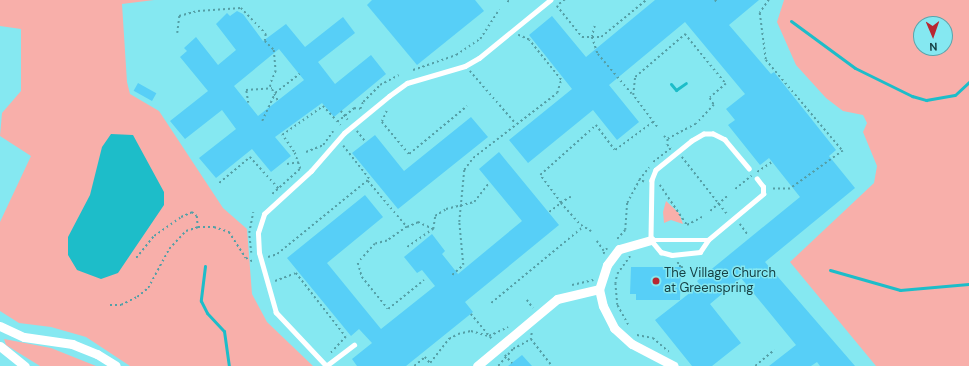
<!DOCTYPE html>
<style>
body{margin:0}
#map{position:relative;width:969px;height:366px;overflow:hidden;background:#85e8f1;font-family:"DM Sans",sans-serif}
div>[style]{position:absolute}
.green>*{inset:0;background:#f8afaa}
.water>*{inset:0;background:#1dbdc9}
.stream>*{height:3px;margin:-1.5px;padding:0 1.5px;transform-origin:1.5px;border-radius:1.5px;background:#1dbdc9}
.building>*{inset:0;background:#57cff7;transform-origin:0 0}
.path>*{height:1.5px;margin-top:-0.75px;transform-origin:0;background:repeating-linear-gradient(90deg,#549fa6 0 2px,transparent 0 5px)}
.lane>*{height:4.5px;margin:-2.25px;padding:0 2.25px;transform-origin:2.25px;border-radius:2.25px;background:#fff}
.street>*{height:9px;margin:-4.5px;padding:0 4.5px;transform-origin:4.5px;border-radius:4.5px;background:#fff}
.dots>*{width:11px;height:11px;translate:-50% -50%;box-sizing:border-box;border:2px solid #85e8f1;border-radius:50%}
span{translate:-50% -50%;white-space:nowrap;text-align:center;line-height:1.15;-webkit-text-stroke:3px #85e8f1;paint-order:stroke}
.poi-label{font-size:13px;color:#164145}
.left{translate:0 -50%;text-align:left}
.north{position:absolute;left:913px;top:16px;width:40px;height:40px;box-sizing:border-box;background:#85e8f1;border:1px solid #59a5ac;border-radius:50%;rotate:178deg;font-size:11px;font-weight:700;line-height:16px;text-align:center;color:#164145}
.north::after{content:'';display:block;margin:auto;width:14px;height:18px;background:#b82731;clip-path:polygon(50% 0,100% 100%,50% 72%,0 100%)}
</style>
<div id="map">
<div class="green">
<i style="clip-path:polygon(0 0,154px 0,122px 4px,127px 82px,130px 94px,159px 111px,223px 208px,247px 229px,252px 294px,267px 322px,313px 366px,130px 366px,86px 337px,51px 327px,19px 323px,0 311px,0 222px,31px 156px,0 136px,2px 113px,21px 91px,21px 29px,0 26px)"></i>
<i style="clip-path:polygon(evenodd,784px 0,969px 0,969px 366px,876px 366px,790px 262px,874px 183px,877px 166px,863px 132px,867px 123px,863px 115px,843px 111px,826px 98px,796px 65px,777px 22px,784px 0,921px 24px,945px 24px,945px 48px,921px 48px,921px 24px)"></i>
<i style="clip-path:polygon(666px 201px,679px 213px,683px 224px,671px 220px,664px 223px,663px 212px)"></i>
<i style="clip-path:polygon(4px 339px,51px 348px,96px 366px,40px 366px,6px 345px)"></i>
</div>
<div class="water">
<i style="clip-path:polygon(111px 134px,133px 135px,164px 192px,164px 205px,118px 273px,101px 279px,77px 270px,68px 255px,68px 237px,90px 195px,102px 147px)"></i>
</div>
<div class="stream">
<i style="left:791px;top:21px;width:79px;rotate:36.3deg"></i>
<i style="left:855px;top:68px;width:64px;rotate:26.2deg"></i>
<i style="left:912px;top:96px;width:15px;rotate:16deg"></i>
<i style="left:926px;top:100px;width:29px;rotate:-10deg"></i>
<i style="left:955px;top:95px;width:19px;rotate:-43deg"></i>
<i style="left:671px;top:84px;width:8px;rotate:50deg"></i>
<i style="left:676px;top:90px;width:12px;rotate:-35deg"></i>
<i style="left:205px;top:266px;width:35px;rotate:97deg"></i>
<i style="left:201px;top:301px;width:13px;rotate:63deg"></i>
<i style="left:207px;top:313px;width:25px;rotate:47deg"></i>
<i style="left:224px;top:331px;width:35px;rotate:82deg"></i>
<i style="left:830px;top:270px;width:73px;rotate:15.9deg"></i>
<i style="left:900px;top:290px;width:69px;rotate:-5deg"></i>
</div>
<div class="building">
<i style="clip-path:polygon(372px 0,475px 0,484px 11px,417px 65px,367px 5px)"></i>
<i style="clip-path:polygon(655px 0,759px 0,729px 25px,771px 74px,774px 72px,836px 150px,829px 156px,855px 188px,765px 262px,855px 366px,820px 366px,817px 362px,811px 366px,769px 366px,796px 345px,741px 278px,710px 304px,741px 343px,712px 366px,692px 366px,655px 320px,700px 285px,697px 281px,800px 197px,769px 158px,760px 165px,728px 125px,735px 120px,726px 109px,745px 94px,685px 22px,609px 85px,639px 122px,617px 140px,593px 110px,528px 163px,509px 140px,572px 89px,529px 35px,552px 16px,586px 57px)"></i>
<i style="clip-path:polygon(evenodd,237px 11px,243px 14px,263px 41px,286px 24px,305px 47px,343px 17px,355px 33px,318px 62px,335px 84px,371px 55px,386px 74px,334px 117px,322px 103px,275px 137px,291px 156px,271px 172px,252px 149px,216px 178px,199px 158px,236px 129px,222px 110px,185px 139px,170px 121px,208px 91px,180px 57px,187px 51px,184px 48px,196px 37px,218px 65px,236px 50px,216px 24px,227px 13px,230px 16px,237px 11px,279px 49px,304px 80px,258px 116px,234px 86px,279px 49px)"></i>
<i style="left:138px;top:83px;width:21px;height:9px;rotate:29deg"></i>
<i style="clip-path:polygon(471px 117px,488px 137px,398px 209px,352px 153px,375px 135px,404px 171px)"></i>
<i style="clip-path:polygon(499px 152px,559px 225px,465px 302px,473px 312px,406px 366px,357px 366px,352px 359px,372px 343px,359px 329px,351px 336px,287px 258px,365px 195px,383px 217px,327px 263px,381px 329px,435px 286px,422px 270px,417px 273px,404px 257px,432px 234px,445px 251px,442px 254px,458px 274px,522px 221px,479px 169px)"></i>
<i style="clip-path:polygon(631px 267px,681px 267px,680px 300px,636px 300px,636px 294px,630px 294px)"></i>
<i style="clip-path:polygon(522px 355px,532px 366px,508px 366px)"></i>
</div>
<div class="path">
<i style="left:565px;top:0;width:10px;rotate:143deg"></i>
<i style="left:557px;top:6px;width:40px;rotate:51deg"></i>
<i style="left:582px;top:37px;width:19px"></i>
<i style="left:601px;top:37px;width:58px;rotate:-39.4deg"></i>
<i style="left:715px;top:0;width:4px;rotate:45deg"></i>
<i style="left:769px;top:0;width:16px;rotate:125deg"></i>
<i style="left:760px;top:13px;width:47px;rotate:82.7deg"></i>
<i style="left:766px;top:60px;width:119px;rotate:49.8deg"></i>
<i style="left:843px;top:151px;width:65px;rotate:144.4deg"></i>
<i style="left:790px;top:189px;width:19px;rotate:180deg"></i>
<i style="left:507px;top:2px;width:4px;rotate:-34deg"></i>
<i style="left:595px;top:26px;width:11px;rotate:105deg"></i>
<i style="left:592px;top:37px;width:18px;rotate:71deg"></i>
<i style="left:598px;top:54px;width:52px;rotate:49.6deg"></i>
<i style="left:177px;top:33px;width:17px;rotate:-83deg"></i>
<i style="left:179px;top:16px;width:20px;rotate:-15deg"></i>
<i style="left:198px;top:11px;width:43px;rotate:-4deg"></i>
<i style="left:241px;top:8px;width:36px;rotate:46deg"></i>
<i style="left:266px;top:34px;width:7px;rotate:98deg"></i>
<i style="left:265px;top:41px;width:13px;rotate:45deg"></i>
<i style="left:274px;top:50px;width:21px;rotate:85deg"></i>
<i style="left:276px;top:71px;width:15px;rotate:113deg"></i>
<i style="left:270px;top:85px;width:18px;rotate:63deg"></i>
<i style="left:413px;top:70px;width:46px;rotate:-19.2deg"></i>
<i style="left:456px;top:55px;width:29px;rotate:-34deg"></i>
<i style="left:480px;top:39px;width:35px;rotate:-57deg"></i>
<i style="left:470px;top:71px;width:70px;rotate:49deg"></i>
<i style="left:248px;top:103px;width:13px;rotate:-99deg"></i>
<i style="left:246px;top:90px;width:26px;rotate:-4deg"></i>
<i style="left:341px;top:111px;width:11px;rotate:52deg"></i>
<i style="left:387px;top:111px;width:12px;rotate:114deg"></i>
<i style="left:382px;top:122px;width:42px;rotate:49.8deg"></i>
<i style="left:409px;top:154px;width:75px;rotate:-39.6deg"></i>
<i style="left:262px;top:121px;width:31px;rotate:-65deg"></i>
<i style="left:275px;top:93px;width:31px;rotate:-38deg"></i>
<i style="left:337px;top:122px;width:22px;rotate:-39deg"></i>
<i style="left:354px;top:108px;width:6px;rotate:9deg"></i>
<i style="left:360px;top:109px;width:8px;rotate:-67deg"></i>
<i style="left:363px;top:102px;width:24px;rotate:-45deg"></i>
<i style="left:380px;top:85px;width:21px;rotate:-28deg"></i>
<i style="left:657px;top:127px;width:40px;rotate:-127deg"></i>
<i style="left:633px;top:95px;width:18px;rotate:-84deg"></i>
<i style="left:635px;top:77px;width:66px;rotate:-40.7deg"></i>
<i style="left:685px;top:34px;width:65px;rotate:50.6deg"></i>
<i style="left:726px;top:84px;width:21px;rotate:139deg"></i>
<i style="left:710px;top:98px;width:8px;rotate:60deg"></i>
<i style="left:714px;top:105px;width:26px;rotate:133deg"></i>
<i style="left:696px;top:124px;width:32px;rotate:152deg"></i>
<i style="left:668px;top:139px;width:6px;rotate:99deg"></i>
<i style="left:667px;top:145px;width:5px;rotate:22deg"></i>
<i style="left:357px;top:131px;width:14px;rotate:51deg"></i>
<i style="left:664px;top:136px;width:5px;rotate:37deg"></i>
<i style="left:323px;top:145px;width:17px;rotate:-54deg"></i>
<i style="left:306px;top:152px;width:18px;rotate:-22deg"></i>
<i style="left:682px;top:157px;width:73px;rotate:51.7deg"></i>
<i style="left:653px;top:162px;width:24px;rotate:-38deg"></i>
<i style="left:287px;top:164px;width:12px;rotate:-9deg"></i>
<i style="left:757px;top:172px;width:18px;rotate:-34deg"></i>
<i style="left:368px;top:181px;width:60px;rotate:49.7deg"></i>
<i style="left:407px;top:227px;width:12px;rotate:-24deg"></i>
<i style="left:418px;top:222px;width:17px;rotate:25deg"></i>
<i style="left:644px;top:182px;width:5px;rotate:-158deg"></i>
<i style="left:639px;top:180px;width:16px;rotate:-52deg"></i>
<i style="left:219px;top:183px;width:40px;rotate:-40deg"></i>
<i style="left:250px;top:157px;width:43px;rotate:47.8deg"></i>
<i style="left:660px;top:185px;width:48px;rotate:56deg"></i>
<i style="left:687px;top:225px;width:17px;rotate:-28deg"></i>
<i style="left:735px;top:189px;width:21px;rotate:-39deg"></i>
<i style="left:272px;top:194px;width:38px;rotate:-42deg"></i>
<i style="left:300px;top:169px;width:18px;rotate:-109deg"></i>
<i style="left:294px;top:152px;width:21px;rotate:-125deg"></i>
<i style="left:282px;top:135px;width:50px;rotate:-35.3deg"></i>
<i style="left:323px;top:106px;width:26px;rotate:47deg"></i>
<i style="left:571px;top:197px;width:12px;rotate:149deg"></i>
<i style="left:561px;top:203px;width:30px;rotate:48deg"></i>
<i style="left:581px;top:225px;width:12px;rotate:31deg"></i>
<i style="left:710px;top:211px;width:23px;rotate:-41deg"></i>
<i style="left:549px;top:212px;width:15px;rotate:-37deg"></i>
<i style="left:561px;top:203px;width:35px;rotate:-127deg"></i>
<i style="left:540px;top:175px;width:75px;rotate:-41.8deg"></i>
<i style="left:596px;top:125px;width:31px;rotate:53deg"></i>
<i style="left:615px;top:150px;width:47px;rotate:-36.4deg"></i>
<i style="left:740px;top:224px;width:14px;rotate:54deg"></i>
<i style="left:407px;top:227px;width:24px;rotate:145deg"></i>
<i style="left:387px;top:241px;width:12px;rotate:166deg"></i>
<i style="left:375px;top:244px;width:25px;rotate:132deg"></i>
<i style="left:358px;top:263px;width:15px;rotate:74deg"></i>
<i style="left:362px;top:277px;width:41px;rotate:50.9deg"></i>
<i style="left:388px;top:309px;width:46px;rotate:-38.9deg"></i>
<i style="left:617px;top:239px;width:12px;rotate:-48deg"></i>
<i style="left:625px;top:230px;width:27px;rotate:-86deg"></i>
<i style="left:627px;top:203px;width:26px;rotate:-62deg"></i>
<i style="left:597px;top:241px;width:12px;rotate:55deg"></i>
<i style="left:407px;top:247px;width:32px;rotate:-35deg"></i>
<i style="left:433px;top:229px;width:13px;rotate:-81deg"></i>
<i style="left:435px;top:216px;width:13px;rotate:-32deg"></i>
<i style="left:446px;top:209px;width:29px;rotate:-14deg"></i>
<i style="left:474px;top:202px;width:24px;rotate:-52deg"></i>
<i style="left:251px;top:253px;width:20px;rotate:-96deg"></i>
<i style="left:249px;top:233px;width:21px;rotate:-79deg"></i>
<i style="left:603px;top:254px;width:7px;rotate:-56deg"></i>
<i style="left:268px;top:257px;width:9px;rotate:-18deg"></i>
<i style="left:277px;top:254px;width:119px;rotate:-39.2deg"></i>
<i style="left:369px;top:179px;width:42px;rotate:-128.2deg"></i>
<i style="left:136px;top:258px;width:28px;rotate:-51deg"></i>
<i style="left:154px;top:236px;width:33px;rotate:-35deg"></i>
<i style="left:181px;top:217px;width:12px;rotate:-24deg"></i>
<i style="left:192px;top:212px;width:6px;rotate:39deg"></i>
<i style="left:197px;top:216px;width:11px;rotate:85deg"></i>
<i style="left:678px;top:262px;width:4px;rotate:76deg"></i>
<i style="left:679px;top:266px;width:3px"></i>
<i style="left:682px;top:266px;width:11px;rotate:85deg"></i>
<i style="left:452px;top:275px;width:15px;rotate:-42deg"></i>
<i style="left:463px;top:265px;width:43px;rotate:-95.3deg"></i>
<i style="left:459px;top:222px;width:52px;rotate:-84.5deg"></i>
<i style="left:464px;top:170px;width:15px;rotate:-53deg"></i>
<i style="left:473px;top:158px;width:106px;rotate:-37.7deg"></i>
<i style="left:557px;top:93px;width:14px;rotate:-73deg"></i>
<i style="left:561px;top:80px;width:51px;rotate:-128.7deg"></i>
<i style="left:529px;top:40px;width:12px;rotate:-156deg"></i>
<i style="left:275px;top:281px;width:22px;rotate:-21deg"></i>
<i style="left:296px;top:273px;width:81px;rotate:52deg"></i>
<i style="left:346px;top:337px;width:23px;rotate:133deg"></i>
<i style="left:572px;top:285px;width:22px;rotate:-13deg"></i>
<i style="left:527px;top:300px;width:10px;rotate:53deg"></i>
<i style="left:491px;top:303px;width:119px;rotate:-39.6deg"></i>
<i style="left:110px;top:305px;width:11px"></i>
<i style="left:121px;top:305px;width:18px;rotate:-27deg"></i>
<i style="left:137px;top:297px;width:14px;rotate:-39deg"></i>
<i style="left:148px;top:288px;width:44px;rotate:-61.7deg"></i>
<i style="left:169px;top:249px;width:25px;rotate:-47deg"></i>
<i style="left:186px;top:231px;width:13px;rotate:-18deg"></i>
<i style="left:198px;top:227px;width:16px"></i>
<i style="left:214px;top:227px;width:16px;rotate:18deg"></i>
<i style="left:229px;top:232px;width:31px;rotate:57deg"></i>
<i style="left:246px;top:258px;width:9px;rotate:27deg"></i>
<i style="left:471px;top:314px;width:34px;rotate:50deg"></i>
<i style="left:628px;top:325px;width:23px;rotate:-119deg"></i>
<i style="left:617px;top:305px;width:21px;rotate:-95deg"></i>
<i style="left:615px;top:284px;width:10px;rotate:-79deg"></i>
<i style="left:617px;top:274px;width:22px;rotate:-54deg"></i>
<i style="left:532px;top:333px;width:6px;rotate:99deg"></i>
<i style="left:531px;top:339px;width:34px;rotate:52deg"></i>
<i style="left:637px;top:335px;width:16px;rotate:11deg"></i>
<i style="left:653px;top:338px;width:21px;rotate:41deg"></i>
<i style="left:505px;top:355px;width:11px;rotate:49deg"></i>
<i style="left:414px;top:366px;width:14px;rotate:-39deg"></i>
<i style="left:425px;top:357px;width:8px;rotate:50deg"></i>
<i style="left:430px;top:363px;width:31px;rotate:-52deg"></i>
<i style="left:449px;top:339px;width:10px;rotate:-29deg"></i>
<i style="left:458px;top:334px;width:13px;rotate:-13deg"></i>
<i style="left:471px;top:331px;width:19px;rotate:16deg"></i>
<i style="left:489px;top:336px;width:21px;rotate:-25deg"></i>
<i style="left:498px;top:366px;width:23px;rotate:-49deg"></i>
<i style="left:513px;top:349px;width:21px;rotate:-29deg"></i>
<i style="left:755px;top:366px;width:25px;rotate:-40deg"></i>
</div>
<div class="lane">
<i style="left:749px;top:169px;width:38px;rotate:-130deg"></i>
<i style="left:725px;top:140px;width:13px;rotate:-153deg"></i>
<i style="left:713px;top:134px;width:9px;rotate:180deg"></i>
<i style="left:704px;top:134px;width:14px;rotate:150deg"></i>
<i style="left:692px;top:141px;width:46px;rotate:141.1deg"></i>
<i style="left:656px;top:170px;width:11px;rotate:112deg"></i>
<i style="left:652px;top:180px;width:60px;rotate:91deg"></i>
<i style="left:651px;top:240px;width:57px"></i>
<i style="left:708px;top:240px;width:72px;rotate:-39.9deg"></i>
<i style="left:763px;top:194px;width:7px;rotate:-90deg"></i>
<i style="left:763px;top:187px;width:10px;rotate:-127deg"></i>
<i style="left:651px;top:240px;width:16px;rotate:50deg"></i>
<i style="left:661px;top:252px;width:11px;rotate:15deg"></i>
<i style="left:672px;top:255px;width:28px;rotate:-6deg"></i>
<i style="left:700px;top:252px;width:14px;rotate:-56deg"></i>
<i style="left:326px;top:366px;width:73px;rotate:-133.3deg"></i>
<i style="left:276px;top:313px;width:62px;rotate:-105.8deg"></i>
<i style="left:259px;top:253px;width:20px;rotate:-93deg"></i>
<i style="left:258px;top:233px;width:20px;rotate:-72deg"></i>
<i style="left:264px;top:214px;width:64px;rotate:-42.5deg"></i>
<i style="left:311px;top:171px;width:50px;rotate:-49deg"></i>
<i style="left:344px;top:133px;width:58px;rotate:-39.4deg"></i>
<i style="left:389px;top:96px;width:22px;rotate:-36deg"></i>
<i style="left:407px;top:83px;width:60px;rotate:-16.3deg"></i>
<i style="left:465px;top:66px;width:16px;rotate:-30deg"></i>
<i style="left:479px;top:58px;width:92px;rotate:-39.2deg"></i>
<i style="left:326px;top:366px;width:35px;rotate:-37deg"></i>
</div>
<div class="street">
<i style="left:651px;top:240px;width:33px;rotate:164deg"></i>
<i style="left:619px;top:249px;width:20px;rotate:127deg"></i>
<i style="left:607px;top:265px;width:25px;rotate:108deg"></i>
<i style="left:599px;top:289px;width:17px;rotate:77deg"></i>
<i style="left:603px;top:306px;width:25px;rotate:63deg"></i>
<i style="left:614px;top:328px;width:24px;rotate:42deg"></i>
<i style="left:632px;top:344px;width:47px;rotate:27.6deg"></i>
<i style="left:0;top:326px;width:26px;rotate:25deg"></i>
<i style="left:24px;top:337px;width:49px;rotate:8.3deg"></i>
<i style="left:72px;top:344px;width:27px;rotate:22deg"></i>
<i style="left:97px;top:354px;width:22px;rotate:32deg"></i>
<i style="left:0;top:346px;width:32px;rotate:39deg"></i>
<i style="left:477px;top:366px;width:104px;rotate:-39.9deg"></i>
<i style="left:557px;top:299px;width:43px;rotate:-13.4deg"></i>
</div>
<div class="dots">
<i style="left:656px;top:281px;background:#b82731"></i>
</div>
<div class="poi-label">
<span class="left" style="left:664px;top:281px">The Village Church<br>at Greenspring</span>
</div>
<div class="north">N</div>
</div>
